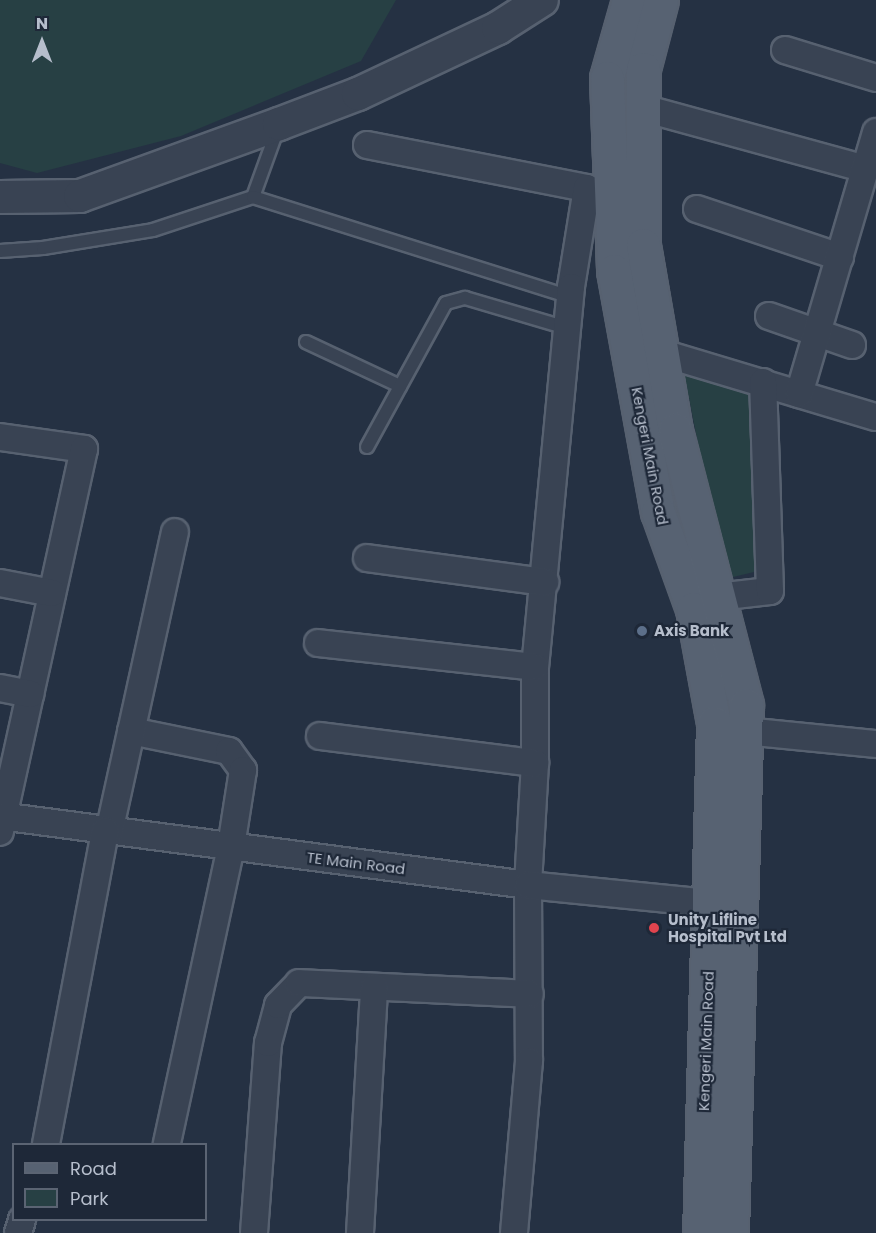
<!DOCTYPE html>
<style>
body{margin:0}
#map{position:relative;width:876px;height:1233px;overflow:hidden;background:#253143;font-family:Poppins,sans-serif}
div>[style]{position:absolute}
.green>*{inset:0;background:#274044}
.roads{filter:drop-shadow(2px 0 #576170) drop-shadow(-2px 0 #576170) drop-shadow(0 2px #576170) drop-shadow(0 -2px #576170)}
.service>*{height:12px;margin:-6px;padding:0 6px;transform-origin:6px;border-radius:6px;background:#394353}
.minor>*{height:26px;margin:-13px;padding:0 13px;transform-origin:13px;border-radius:13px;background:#394353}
.tertiary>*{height:32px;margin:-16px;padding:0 16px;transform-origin:16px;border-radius:16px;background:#394353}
.primary>*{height:33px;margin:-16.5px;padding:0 16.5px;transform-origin:16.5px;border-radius:16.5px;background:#576272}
.dots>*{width:16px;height:16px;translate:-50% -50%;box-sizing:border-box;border:3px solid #1e2838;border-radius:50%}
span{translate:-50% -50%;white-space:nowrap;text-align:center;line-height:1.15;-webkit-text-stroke:4.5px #1e2838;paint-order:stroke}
.street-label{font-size:15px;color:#b6becc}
.poi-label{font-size:15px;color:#b6becc;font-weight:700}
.left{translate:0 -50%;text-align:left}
.legend{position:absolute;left:12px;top:1143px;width:195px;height:78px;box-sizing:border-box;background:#1e2838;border:2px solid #5b6473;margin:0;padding:8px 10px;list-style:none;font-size:18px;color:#b6becc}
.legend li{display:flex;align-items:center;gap:12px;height:30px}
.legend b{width:30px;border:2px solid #5b6473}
.north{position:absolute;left:12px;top:12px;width:60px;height:60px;-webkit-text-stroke:4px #1e2838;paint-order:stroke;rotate:0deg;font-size:16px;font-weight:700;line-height:24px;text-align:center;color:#b6becc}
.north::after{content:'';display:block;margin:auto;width:21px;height:27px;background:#b6becc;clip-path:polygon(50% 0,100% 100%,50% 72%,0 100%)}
</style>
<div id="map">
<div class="green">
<i style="clip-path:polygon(0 0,396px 0,361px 61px,181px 136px,37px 173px,0 163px)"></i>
<i style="clip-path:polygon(684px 373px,752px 387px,762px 570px,725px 579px)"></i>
</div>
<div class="roads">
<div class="service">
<i style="left:253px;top:197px;width:73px;rotate:-70.1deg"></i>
<i style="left:0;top:251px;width:43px;rotate:-4deg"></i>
<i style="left:43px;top:248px;width:111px;rotate:-9.3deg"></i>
<i style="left:153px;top:230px;width:105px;rotate:-18.3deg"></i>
<i style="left:253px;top:197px;width:332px;rotate:17.5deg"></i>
<i style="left:306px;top:342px;width:104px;rotate:25.1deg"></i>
<i style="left:367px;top:447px;width:164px;rotate:-61.3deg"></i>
<i style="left:446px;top:303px;width:20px;rotate:-15deg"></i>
<i style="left:465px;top:298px;width:106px;rotate:16.4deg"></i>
</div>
<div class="minor">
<i style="left:785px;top:50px;width:95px;rotate:17.1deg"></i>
<i style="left:643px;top:108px;width:231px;rotate:15.3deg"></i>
<i style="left:367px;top:145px;width:224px;rotate:11.1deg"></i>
<i style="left:587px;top:188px;width:100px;rotate:99.2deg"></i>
<i style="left:571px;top:287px;width:382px;rotate:95.4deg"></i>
<i style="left:535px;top:667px;width:96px;rotate:90deg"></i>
<i style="left:535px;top:763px;width:122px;rotate:93.3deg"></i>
<i style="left:528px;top:885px;width:176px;rotate:89.7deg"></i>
<i style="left:529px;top:1061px;width:173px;rotate:95deg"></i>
<i style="left:697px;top:209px;width:151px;rotate:18.6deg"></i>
<i style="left:769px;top:316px;width:88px;rotate:19.3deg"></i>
<i style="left:662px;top:353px;width:223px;rotate:16.7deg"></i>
<i style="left:799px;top:394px;width:273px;rotate:-73.6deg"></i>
<i style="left:0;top:437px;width:85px;rotate:8.1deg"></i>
<i style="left:84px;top:449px;width:392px;rotate:102.4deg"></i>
<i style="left:367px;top:558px;width:180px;rotate:7.7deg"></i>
<i style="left:0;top:583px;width:53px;rotate:10.9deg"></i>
<i style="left:717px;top:597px;width:53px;rotate:-6.5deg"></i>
<i style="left:770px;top:591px;width:209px;rotate:-91.9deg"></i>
<i style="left:318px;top:643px;width:218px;rotate:6.3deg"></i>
<i style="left:0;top:688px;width:31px;rotate:11deg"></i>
<i style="left:131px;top:731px;width:100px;rotate:11.5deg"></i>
<i style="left:229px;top:751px;width:24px;rotate:54deg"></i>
<i style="left:243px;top:770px;width:78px;rotate:98.9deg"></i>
<i style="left:231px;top:847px;width:304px;rotate:102.2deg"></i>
<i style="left:745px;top:731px;width:132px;rotate:5.7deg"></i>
<i style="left:320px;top:736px;width:217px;rotate:7.2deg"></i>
<i style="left:0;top:816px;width:532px;rotate:7.45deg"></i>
<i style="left:528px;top:885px;width:201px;rotate:5.7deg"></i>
<i style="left:109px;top:832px;width:307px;rotate:-77.6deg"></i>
<i style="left:46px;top:1144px;width:319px;rotate:-79.3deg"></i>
<i style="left:18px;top:1233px;width:14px;rotate:-73deg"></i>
<i style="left:254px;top:1233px;width:191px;rotate:-85.8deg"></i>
<i style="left:268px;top:1043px;width:39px;rotate:-75deg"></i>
<i style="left:278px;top:1005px;width:30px;rotate:-46deg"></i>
<i style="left:299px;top:983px;width:231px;rotate:2.7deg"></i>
<i style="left:360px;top:1233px;width:246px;rotate:-86.7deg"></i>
</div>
<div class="tertiary">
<i style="left:0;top:197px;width:80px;rotate:-0.7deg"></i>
<i style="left:80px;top:196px;width:212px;rotate:-19.9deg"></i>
<i style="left:279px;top:124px;width:85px;rotate:-20.8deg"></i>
<i style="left:358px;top:94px;width:155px;rotate:-25.2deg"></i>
<i style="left:498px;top:28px;width:52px;rotate:-32.5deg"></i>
</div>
<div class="primary">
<i style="left:629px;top:0;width:81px;rotate:105.8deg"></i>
<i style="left:607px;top:78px;width:193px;rotate:87.9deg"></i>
<i style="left:614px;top:271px;width:245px;rotate:79.7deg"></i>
<i style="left:658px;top:512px;width:103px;rotate:70.2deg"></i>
<i style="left:693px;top:609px;width:116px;rotate:79.6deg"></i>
<i style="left:714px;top:723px;width:510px;rotate:91.57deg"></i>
<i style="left:661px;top:0;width:71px;rotate:104.6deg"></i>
<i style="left:643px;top:69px;width:176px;rotate:90deg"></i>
<i style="left:643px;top:245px;width:188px;rotate:80.2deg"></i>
<i style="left:675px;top:430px;width:284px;rotate:75.5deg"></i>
<i style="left:746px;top:705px;width:528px;rotate:91.63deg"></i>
</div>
</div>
<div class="dots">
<i style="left:642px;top:631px;background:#5c6f8a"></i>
<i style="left:654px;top:928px;background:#e0444e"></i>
</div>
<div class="street-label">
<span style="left:650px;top:456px;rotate:79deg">Kengeri Main Road</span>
<span style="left:356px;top:863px;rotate:7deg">TE Main Road</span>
<span style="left:706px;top:1041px;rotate:-88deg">Kengeri Main Road</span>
</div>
<div class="poi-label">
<span class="left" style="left:654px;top:631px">Axis Bank</span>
<span class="left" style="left:668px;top:928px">Unity Lifline<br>Hospital Pvt Ltd</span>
</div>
<ul class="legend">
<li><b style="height:8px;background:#576272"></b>Road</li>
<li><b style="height:16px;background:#274044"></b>Park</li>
</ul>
<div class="north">N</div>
</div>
